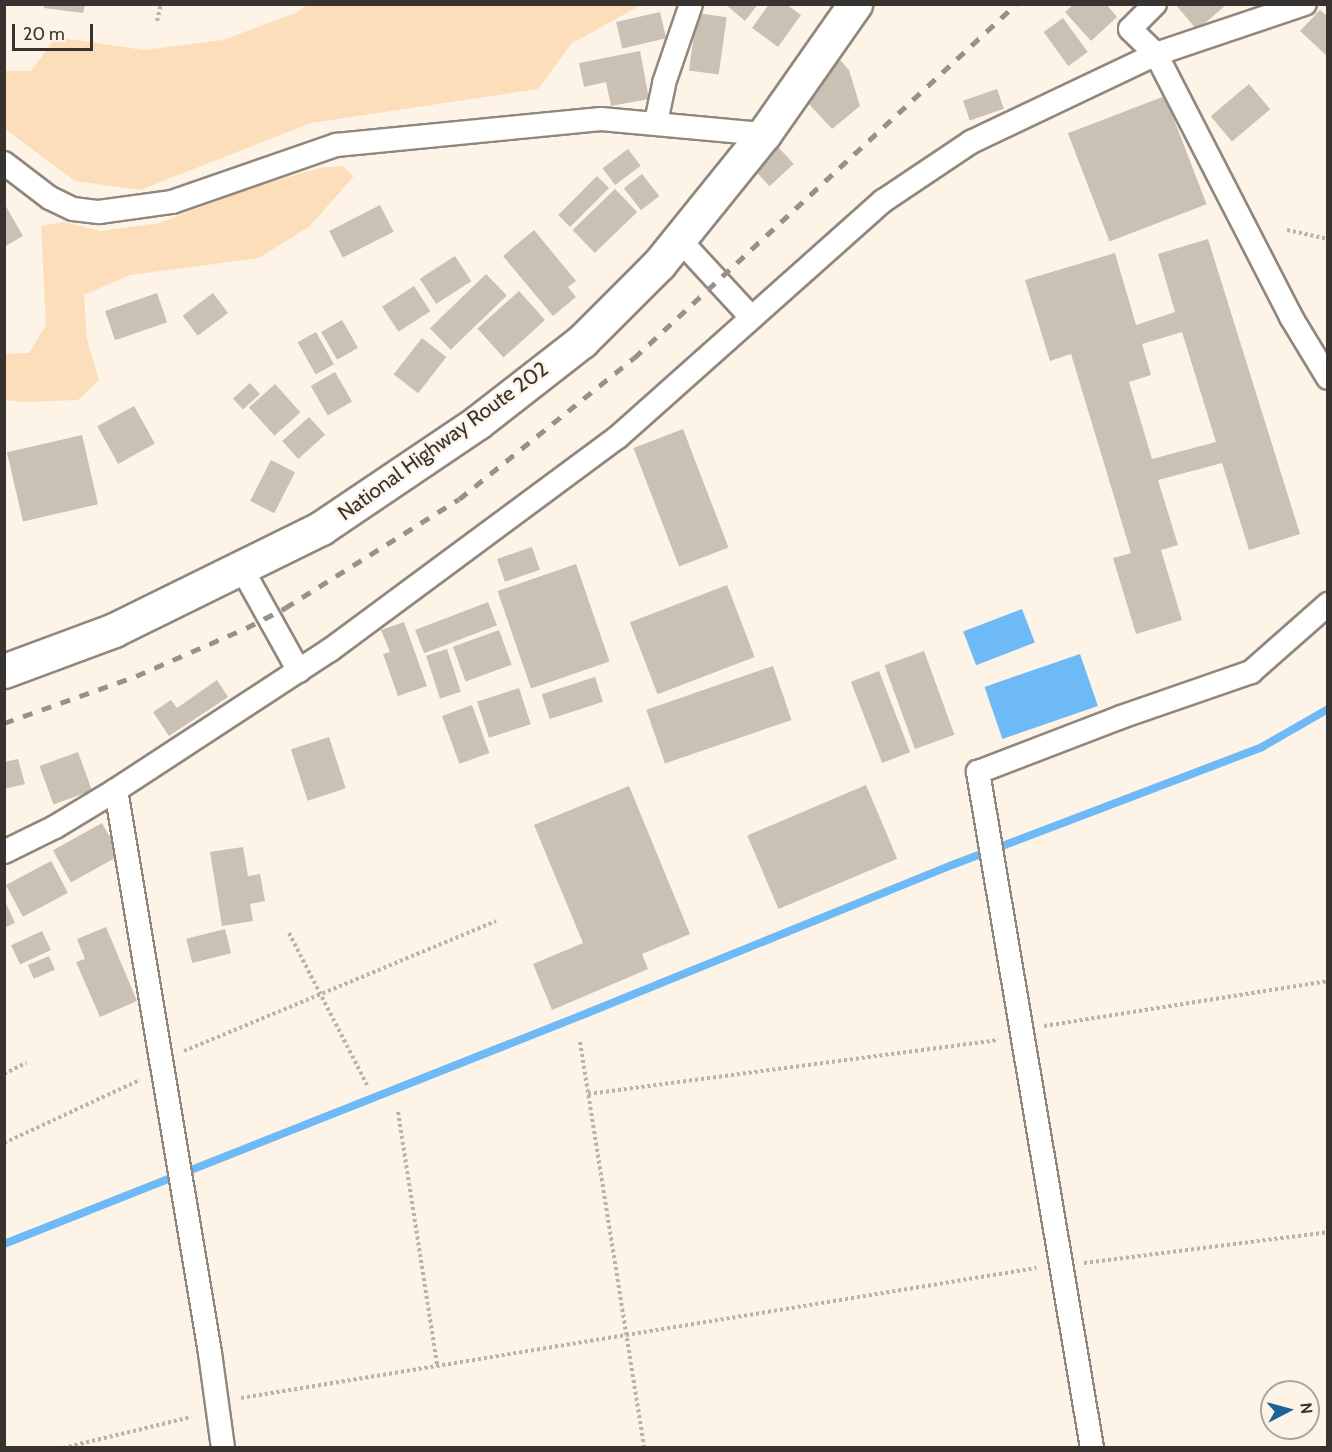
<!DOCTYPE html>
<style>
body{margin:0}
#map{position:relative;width:1332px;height:1452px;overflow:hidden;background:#fef3e7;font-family:Cabin,sans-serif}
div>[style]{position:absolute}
.green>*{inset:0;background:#fddeba}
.water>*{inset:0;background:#6dbaf7;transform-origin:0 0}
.stream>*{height:8px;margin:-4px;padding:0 4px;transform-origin:4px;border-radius:4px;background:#6dbaf7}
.building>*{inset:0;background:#cac0b4;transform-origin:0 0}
.path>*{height:4px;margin-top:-2px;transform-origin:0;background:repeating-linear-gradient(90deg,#bbb2a8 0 3px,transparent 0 6px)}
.roads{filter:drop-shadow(2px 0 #91877c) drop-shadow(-2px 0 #91877c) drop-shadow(0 2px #91877c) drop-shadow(0 -2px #91877c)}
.minor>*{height:22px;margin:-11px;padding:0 11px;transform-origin:11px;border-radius:11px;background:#fff}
.trunk>*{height:33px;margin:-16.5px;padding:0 16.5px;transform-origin:16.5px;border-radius:16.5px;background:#fff}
.rail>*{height:4.5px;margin-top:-2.25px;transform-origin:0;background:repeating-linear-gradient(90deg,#999189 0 10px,transparent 0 20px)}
span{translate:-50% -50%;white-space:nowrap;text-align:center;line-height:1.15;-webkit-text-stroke:4.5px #fef3e7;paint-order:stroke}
.street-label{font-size:21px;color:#38332f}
.frame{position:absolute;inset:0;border:6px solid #38332f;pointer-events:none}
.north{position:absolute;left:1260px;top:1380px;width:60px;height:60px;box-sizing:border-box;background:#fef3e7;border:2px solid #afa69d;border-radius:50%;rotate:84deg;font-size:16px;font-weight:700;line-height:24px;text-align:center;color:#38332f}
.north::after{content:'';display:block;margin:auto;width:21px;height:27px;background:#1d6599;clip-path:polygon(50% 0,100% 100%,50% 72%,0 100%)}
.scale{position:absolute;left:12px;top:24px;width:81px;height:27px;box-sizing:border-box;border:3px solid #38332f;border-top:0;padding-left:8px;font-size:18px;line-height:21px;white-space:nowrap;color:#38332f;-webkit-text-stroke:4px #fef3e7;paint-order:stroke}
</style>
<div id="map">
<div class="green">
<i style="clip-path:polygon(308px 5px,308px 4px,641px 5px,571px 44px,538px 89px,311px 123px,140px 190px,75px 181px,5px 129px,5px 71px,31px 71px,56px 37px,144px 50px,223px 40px,295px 13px)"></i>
<i style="clip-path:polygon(342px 166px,354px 176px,310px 226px,259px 258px,130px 275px,84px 295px,87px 340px,99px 380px,78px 400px,22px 402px,5px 400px,5px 354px,29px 353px,46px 325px,41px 226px,64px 222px,101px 231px,159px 223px,248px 189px,319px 168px)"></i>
</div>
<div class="water">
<i style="left:1022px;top:609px;width:36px;height:63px;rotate:69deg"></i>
<i style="left:1080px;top:654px;width:55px;height:101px;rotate:71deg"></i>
</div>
<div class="stream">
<i style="left:4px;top:1244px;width:619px;rotate:-21.6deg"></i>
<i style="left:580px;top:1016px;width:401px;rotate:-22.1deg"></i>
<i style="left:952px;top:865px;width:332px;rotate:-20.8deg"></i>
<i style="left:1262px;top:747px;width:76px;rotate:-29.9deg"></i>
</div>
<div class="building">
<i style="clip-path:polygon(725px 4px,758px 4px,745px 21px)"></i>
<i style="clip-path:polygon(769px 4px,786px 4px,801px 15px,778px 47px,752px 28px)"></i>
<i style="clip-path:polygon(1074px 4px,1106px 4px,1117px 17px,1091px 41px,1065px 12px)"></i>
<i style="clip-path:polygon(1175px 4px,1227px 4px,1197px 30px)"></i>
<i style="clip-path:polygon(45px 5px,85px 5px,83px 13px,44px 8px)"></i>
<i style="clip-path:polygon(1320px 10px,1328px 17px,1326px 55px,1300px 31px)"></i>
<i style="left:660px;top:12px;width:27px;height:45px;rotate:77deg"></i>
<i style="left:697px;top:13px;width:30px;height:58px;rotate:8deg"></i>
<i style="left:1063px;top:18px;width:42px;height:24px;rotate:54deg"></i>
<i style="clip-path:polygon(640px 51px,649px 99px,611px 106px,606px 82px,584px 87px,579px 63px)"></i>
<i style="clip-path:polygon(839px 59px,849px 70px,860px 106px,832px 129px,809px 104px)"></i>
<i style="left:1249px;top:84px;width:33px;height:50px;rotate:50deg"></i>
<i style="left:997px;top:89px;width:21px;height:36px;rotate:71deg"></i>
<i style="left:1165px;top:96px;width:116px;height:104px;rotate:69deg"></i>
<i style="left:778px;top:147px;width:23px;height:33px;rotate:47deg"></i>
<i style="left:628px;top:149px;width:21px;height:32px;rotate:53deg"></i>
<i style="left:642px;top:174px;width:28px;height:23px;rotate:52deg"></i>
<i style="left:597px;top:176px;width:17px;height:55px;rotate:45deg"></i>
<i style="left:615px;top:189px;width:32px;height:59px;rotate:46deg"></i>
<i style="clip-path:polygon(4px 203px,23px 236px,4px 247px)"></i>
<i style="left:380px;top:205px;width:30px;height:57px;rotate:63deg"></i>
<i style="clip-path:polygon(534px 230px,576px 281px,568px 287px,576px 297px,553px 316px,503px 256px)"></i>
<i style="clip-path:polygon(evenodd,1208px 239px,1300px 534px,1249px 550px,1222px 463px,1158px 480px,1178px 545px,1161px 550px,1182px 620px,1136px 634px,1113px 558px,1131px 553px,1071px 354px,1050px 361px,1025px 280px,1115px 253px,1136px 325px,1175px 312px,1158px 254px,1208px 239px,1182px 332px,1216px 442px,1152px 459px,1129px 382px,1151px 375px,1142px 344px,1182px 332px)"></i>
<i style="left:455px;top:256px;width:30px;height:42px;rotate:57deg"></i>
<i style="left:486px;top:274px;width:30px;height:78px;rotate:46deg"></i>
<i style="left:414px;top:286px;width:30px;height:38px;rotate:57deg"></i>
<i style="left:519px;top:291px;width:39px;height:56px;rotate:48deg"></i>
<i style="left:157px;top:293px;width:31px;height:55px;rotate:71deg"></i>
<i style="left:213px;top:293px;width:25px;height:38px;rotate:53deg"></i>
<i style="left:342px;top:320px;width:32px;height:24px;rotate:60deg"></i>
<i style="left:316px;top:332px;width:37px;height:21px;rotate:61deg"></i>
<i style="left:422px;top:338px;width:31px;height:46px;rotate:38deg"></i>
<i style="left:335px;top:372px;width:34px;height:28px;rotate:60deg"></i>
<i style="left:250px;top:383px;width:15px;height:23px;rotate:48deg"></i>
<i style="left:275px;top:384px;width:38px;height:35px;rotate:48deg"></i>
<i style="left:134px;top:406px;width:43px;height:42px;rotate:61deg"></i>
<i style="left:309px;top:417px;width:24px;height:36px;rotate:48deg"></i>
<i style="left:683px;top:429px;width:127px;height:53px;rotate:69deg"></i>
<i style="left:82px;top:435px;width:71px;height:77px;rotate:77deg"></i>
<i style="left:271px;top:460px;width:27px;height:46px;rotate:27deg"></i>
<i style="left:532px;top:547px;width:24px;height:37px;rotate:71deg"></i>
<i style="left:576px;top:564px;width:103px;height:83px;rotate:71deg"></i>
<i style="left:727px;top:585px;width:77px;height:104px;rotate:69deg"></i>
<i style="left:488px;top:602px;width:25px;height:78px;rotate:69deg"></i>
<i style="clip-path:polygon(404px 622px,427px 686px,398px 696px,383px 654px,390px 652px,381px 630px)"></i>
<i style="left:499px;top:630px;width:37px;height:49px;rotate:70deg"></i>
<i style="left:447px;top:649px;width:45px;height:22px;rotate:72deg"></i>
<i style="left:924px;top:651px;width:89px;height:42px;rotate:70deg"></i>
<i style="left:773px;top:666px;width:57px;height:134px;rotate:71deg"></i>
<i style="left:879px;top:671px;width:87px;height:30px;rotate:69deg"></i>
<i style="left:595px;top:677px;width:26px;height:56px;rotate:72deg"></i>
<i style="clip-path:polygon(217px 680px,228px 697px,169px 736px,153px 712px,171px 700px,177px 708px)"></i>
<i style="left:519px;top:688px;width:38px;height:44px;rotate:72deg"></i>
<i style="left:472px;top:705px;width:51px;height:32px;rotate:70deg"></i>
<i style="left:329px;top:737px;width:54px;height:40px;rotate:72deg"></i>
<i style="left:78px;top:752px;width:41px;height:41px;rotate:70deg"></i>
<i style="clip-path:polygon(18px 759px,25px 784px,4px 789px,4px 762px)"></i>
<i style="left:866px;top:785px;width:80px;height:129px;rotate:67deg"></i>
<i style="clip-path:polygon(629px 786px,690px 934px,642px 954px,648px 969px,552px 1010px,533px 964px,583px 943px,534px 825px)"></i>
<i style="left:102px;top:823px;width:37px;height:56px;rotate:61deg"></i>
<i style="clip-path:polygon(243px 847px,248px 876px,260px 874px,265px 901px,250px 904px,253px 921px,222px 926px,210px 852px)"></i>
<i style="left:51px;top:861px;width:36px;height:51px;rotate:62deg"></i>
<i style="clip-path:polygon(4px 899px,15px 923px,4px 928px)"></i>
<i style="clip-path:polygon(106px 927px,137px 1001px,100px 1017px,76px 962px,85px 959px,77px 939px)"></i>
<i style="left:225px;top:929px;width:25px;height:40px;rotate:76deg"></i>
<i style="left:42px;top:931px;width:21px;height:34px;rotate:65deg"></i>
<i style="left:49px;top:956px;width:15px;height:23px;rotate:67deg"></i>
</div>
<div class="path">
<i style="left:157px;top:21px;width:17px;rotate:-77deg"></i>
<i style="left:1287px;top:230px;width:42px;rotate:12.4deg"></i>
<i style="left:289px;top:933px;width:171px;rotate:62.8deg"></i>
<i style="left:1044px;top:1026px;width:288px;rotate:-9deg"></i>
<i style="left:580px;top:1042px;width:411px;rotate:81deg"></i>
<i style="left:184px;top:1051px;width:338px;rotate:-22.6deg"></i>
<i style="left:4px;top:1074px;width:25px;rotate:-27deg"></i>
<i style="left:588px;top:1094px;width:414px;rotate:-7.5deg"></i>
<i style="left:398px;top:1112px;width:256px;rotate:81.2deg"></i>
<i style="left:4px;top:1143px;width:150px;rotate:-24.9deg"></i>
<i style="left:1084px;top:1263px;width:246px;rotate:-7.2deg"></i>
<i style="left:241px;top:1398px;width:806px;rotate:-9.29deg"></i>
<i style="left:63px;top:1448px;width:132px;rotate:-13.6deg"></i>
</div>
<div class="roads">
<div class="minor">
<i style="left:1155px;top:4px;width:35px;rotate:135deg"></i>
<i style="left:1130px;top:29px;width:36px;rotate:44deg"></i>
<i style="left:1156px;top:54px;width:296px;rotate:62.8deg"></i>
<i style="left:1291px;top:317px;width:71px;rotate:58.8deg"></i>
<i style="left:656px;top:122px;width:40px;rotate:-78deg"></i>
<i style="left:664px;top:83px;width:83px;rotate:-71.1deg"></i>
<i style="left:4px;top:163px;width:58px;rotate:37.3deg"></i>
<i style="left:50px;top:198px;width:25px;rotate:26deg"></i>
<i style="left:73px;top:209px;width:26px;rotate:7deg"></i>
<i style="left:99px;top:212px;width:74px;rotate:-7.8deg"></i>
<i style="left:172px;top:202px;width:174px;rotate:-19.2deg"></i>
<i style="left:336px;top:145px;width:266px;rotate:-5.6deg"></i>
<i style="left:601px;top:119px;width:164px;rotate:5.3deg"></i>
<i style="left:679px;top:239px;width:106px;rotate:47.3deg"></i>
<i style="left:241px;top:567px;width:119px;rotate:60.9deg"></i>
<i style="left:116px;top:790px;width:571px;rotate:80.52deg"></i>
<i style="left:210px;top:1353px;width:96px;rotate:82.2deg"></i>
<i style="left:4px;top:852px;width:57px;rotate:-26.1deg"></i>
<i style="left:55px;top:827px;width:71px;rotate:-31.2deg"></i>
<i style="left:116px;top:790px;width:256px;rotate:-33.2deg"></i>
<i style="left:330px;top:650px;width:358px;rotate:-36.5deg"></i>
<i style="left:618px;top:437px;width:355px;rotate:-41.7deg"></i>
<i style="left:883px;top:201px;width:106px;rotate:-33.8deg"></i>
<i style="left:971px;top:142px;width:205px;rotate:-25.4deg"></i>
<i style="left:1156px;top:54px;width:157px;rotate:-18.6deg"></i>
<i style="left:1092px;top:1448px;width:686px;rotate:-99.57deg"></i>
<i style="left:978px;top:772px;width:153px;rotate:-21deg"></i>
<i style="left:1121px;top:717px;width:138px;rotate:-19.1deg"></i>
<i style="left:1251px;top:672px;width:103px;rotate:-41.4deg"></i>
</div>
<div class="trunk">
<i style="left:4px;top:671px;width:117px;rotate:-20.4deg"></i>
<i style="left:114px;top:630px;width:231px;rotate:-26.2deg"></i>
<i style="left:321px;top:528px;width:189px;rotate:-34deg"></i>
<i style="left:478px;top:422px;width:132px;rotate:-37.9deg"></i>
<i style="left:582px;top:341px;width:109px;rotate:-45deg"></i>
<i style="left:659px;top:264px;width:167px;rotate:-51.1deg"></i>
<i style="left:764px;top:134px;width:159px;rotate:-55deg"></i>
</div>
</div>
<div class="rail">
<i style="left:4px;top:723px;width:140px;rotate:-19.6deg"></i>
<i style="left:136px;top:676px;width:120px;rotate:-23.6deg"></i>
<i style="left:246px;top:628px;width:44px;rotate:-27.1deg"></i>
<i style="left:285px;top:608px;width:205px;rotate:-32.1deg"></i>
<i style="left:459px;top:499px;width:225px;rotate:-38.9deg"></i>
<i style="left:634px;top:358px;width:521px;rotate:-42.82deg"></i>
</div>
<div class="street-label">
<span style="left:443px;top:441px;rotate:-36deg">National Highway Route 202</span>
</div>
<div class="frame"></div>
<div class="north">N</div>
<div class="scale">20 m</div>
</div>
